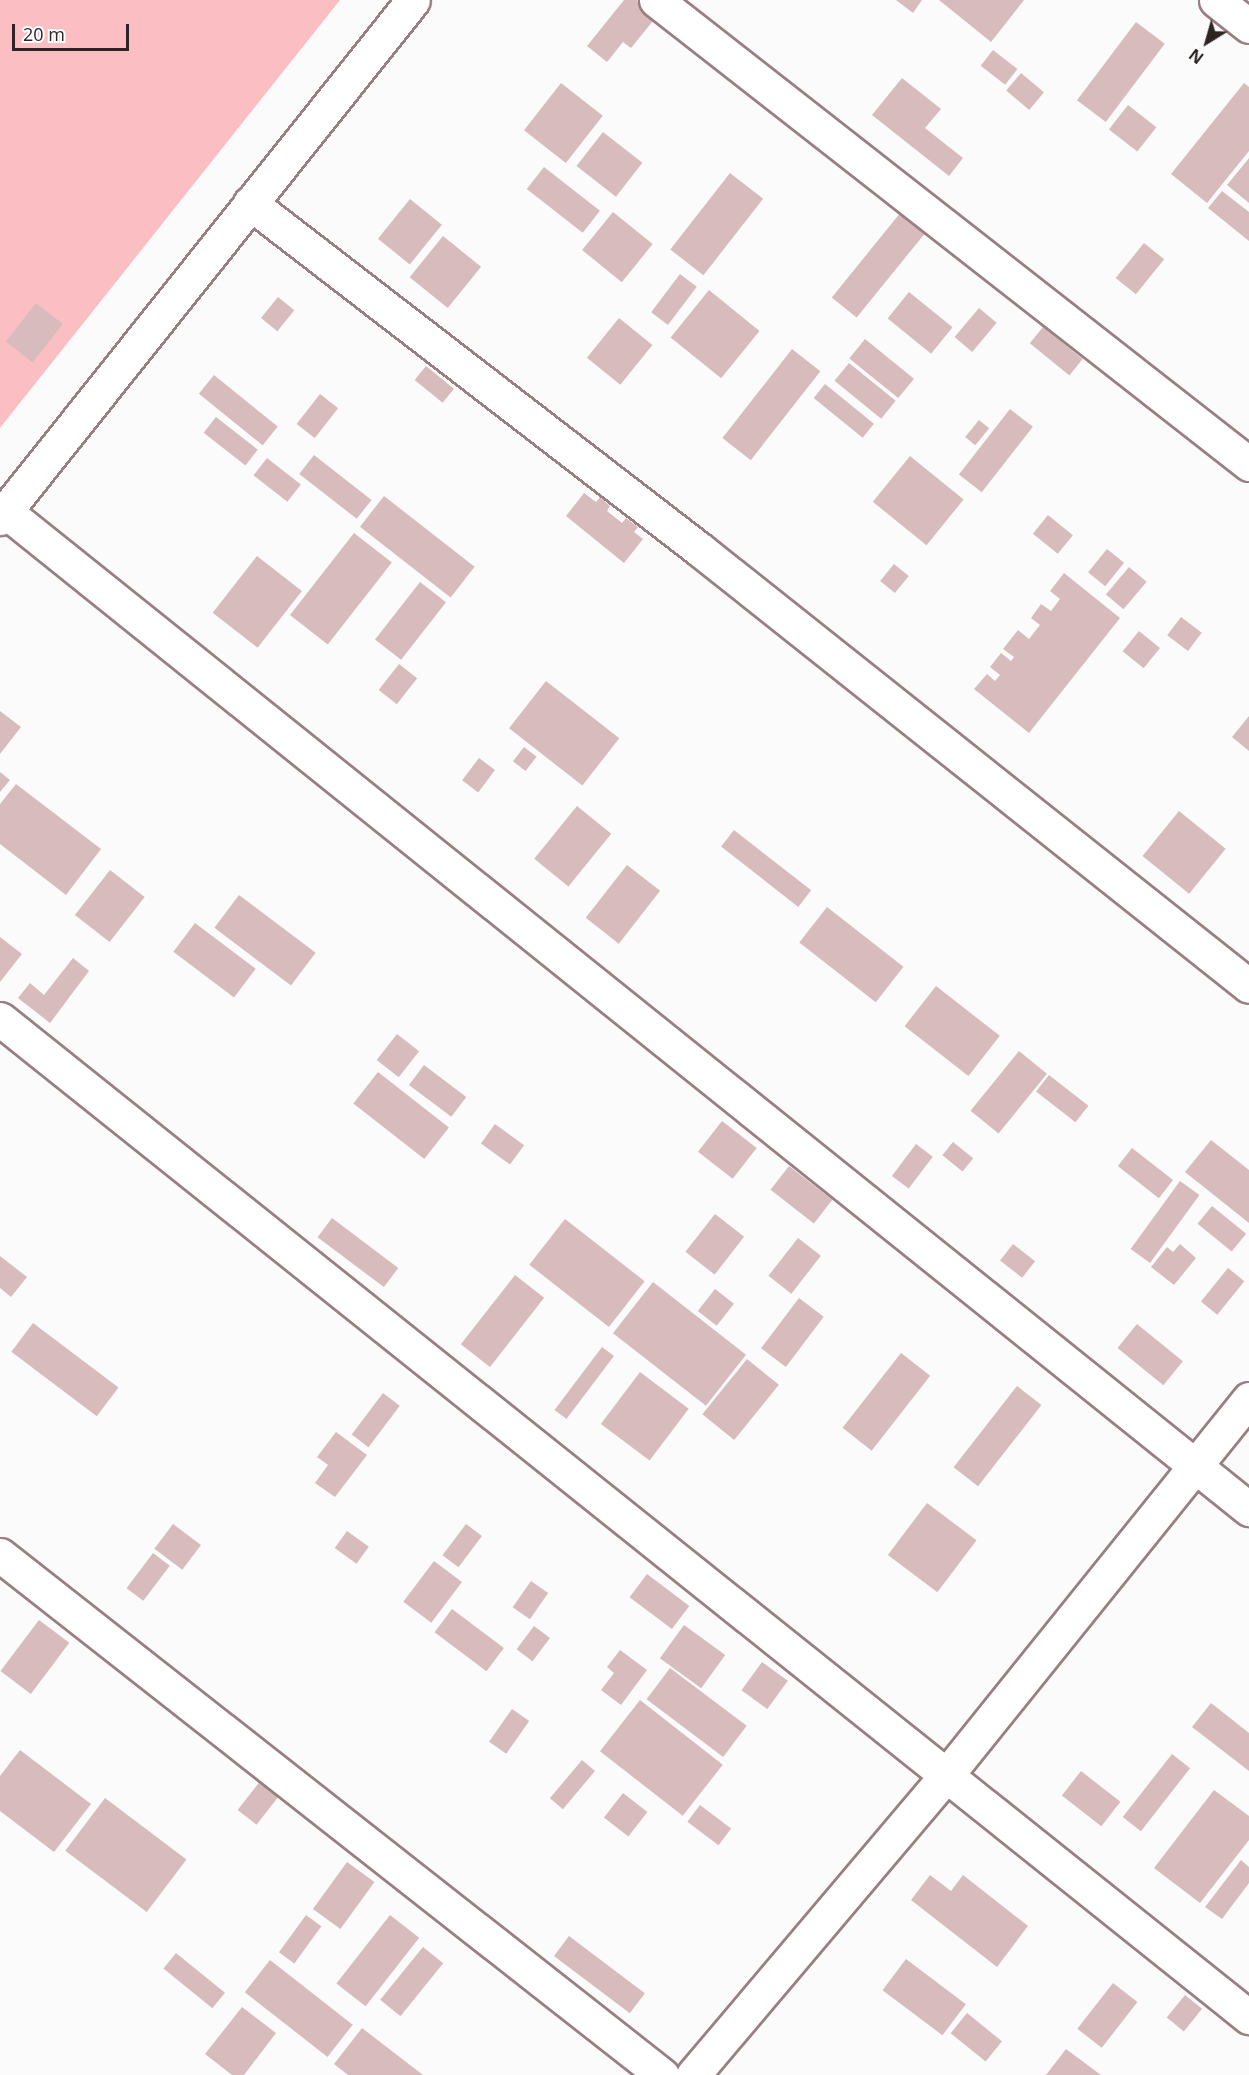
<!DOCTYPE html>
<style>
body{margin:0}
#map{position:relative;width:1249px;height:2075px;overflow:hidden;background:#fbfbfb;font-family:"Open Sans",sans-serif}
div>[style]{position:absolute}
.green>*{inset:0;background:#fbbfc3}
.building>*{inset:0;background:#d8bcbd;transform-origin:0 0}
.roads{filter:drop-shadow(2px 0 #997f81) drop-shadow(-2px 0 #997f81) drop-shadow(0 2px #997f81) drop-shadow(0 -2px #997f81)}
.minor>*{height:33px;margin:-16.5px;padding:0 16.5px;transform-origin:16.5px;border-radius:16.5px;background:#fff}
span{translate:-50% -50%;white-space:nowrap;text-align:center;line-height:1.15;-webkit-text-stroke:6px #fff;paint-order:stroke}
.north{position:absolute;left:1177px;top:12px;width:60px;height:60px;-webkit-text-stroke:4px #fff;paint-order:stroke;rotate:217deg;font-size:16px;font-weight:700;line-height:24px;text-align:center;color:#2e2424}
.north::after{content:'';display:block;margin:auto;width:21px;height:27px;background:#2e2424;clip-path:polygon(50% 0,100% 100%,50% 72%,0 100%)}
.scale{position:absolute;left:12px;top:24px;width:117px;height:27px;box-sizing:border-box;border:3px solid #2e2424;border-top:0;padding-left:8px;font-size:18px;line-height:21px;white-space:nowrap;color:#2e2424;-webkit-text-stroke:4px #fff;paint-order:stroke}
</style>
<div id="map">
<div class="green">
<i style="clip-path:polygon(0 0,340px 0,0 428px)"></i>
</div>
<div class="building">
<i style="clip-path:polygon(624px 0,637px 0,657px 16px,631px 48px,623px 42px,607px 62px,587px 46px)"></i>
<i style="clip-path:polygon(896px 0,922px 0,913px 13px)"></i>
<i style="clip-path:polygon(939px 0,1024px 0,991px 42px)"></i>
<i style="left:1136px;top:22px;width:36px;height:98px;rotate:37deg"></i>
<i style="left:993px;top:50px;width:31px;height:20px;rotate:38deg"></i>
<i style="left:1021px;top:73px;width:30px;height:23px;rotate:40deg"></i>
<i style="clip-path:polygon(902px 78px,941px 109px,925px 128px,963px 158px,949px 176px,872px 115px)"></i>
<i style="left:561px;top:83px;width:53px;height:60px;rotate:38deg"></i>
<i style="clip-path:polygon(1244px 83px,1249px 87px,1249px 151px,1207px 203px,1171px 174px)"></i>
<i style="left:1128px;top:105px;width:36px;height:31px;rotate:38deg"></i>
<i style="left:603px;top:132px;width:50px;height:43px;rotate:38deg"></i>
<i style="clip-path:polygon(1249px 158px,1249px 203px,1227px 185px)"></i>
<i style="left:544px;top:167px;width:71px;height:28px;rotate:38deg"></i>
<i style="left:730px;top:173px;width:42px;height:97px;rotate:38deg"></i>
<i style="clip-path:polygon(1222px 191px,1249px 212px,1249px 241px,1208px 208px)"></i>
<i style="left:410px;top:199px;width:41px;height:51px;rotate:39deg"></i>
<i style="left:613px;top:212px;width:51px;height:49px;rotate:39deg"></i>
<i style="left:901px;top:212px;width:32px;height:110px;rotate:39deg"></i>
<i style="left:443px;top:236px;width:49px;height:53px;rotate:39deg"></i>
<i style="left:1144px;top:243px;width:26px;height:45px;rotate:39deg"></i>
<i style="left:680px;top:274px;width:21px;height:48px;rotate:37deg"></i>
<i style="left:709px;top:290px;width:65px;height:61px;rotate:39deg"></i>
<i style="left:909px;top:292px;width:56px;height:34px;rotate:39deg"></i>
<i style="left:278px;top:297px;width:21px;height:27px;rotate:39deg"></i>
<i style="left:36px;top:303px;width:34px;height:49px;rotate:38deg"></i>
<i style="left:979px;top:308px;width:23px;height:38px;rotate:40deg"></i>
<i style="left:619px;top:318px;width:43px;height:51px;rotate:39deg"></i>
<i style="left:1043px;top:327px;width:51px;height:21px;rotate:39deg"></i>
<i style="left:865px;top:339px;width:63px;height:25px;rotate:39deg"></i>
<i style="left:792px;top:349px;width:36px;height:113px;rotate:38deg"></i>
<i style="left:849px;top:363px;width:60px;height:23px;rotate:39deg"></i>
<i style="left:426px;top:366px;width:36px;height:18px;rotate:39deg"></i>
<i style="left:214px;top:375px;width:82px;height:24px;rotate:39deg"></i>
<i style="left:825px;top:384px;width:63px;height:18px;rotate:39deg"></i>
<i style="left:320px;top:394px;width:23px;height:38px;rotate:38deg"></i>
<i style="left:1010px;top:409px;width:29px;height:83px;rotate:38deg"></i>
<i style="left:216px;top:417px;width:53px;height:20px;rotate:38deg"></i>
<i style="left:979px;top:420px;width:13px;height:22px;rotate:39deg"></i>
<i style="left:314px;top:455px;width:73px;height:24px;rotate:38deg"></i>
<i style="left:910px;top:456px;width:69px;height:59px;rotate:39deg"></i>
<i style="left:267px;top:458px;width:43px;height:22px;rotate:38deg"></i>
<i style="clip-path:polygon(584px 493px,596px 502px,600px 497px,610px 506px,607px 511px,622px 523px,626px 518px,638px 527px,634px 532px,643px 539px,624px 563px,566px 516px)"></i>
<i style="left:384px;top:496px;width:115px;height:39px;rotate:38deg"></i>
<i style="left:1048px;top:515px;width:32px;height:24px;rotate:39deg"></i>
<i style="left:354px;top:533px;width:48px;height:104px;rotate:38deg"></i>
<i style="left:1107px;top:549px;width:22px;height:30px;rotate:39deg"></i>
<i style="left:257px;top:556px;width:57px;height:72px;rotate:38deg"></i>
<i style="left:894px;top:564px;width:19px;height:22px;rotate:39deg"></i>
<i style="left:1129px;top:567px;width:23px;height:36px;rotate:40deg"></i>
<i style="clip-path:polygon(1064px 573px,1120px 618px,1029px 733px,974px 689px,987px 674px,995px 681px,1000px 675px,990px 667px,1001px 653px,1011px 661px,1014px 657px,1003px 649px,1018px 630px,1029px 639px,1040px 625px,1031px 618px,1041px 604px,1051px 611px,1060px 599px,1050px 591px)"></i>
<i style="left:420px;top:582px;width:33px;height:73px;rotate:38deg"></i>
<i style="left:1181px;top:617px;width:26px;height:23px;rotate:37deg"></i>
<i style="left:1139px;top:631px;width:27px;height:26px;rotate:39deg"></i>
<i style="left:399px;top:664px;width:23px;height:33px;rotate:38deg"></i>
<i style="left:546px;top:681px;width:93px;height:60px;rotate:38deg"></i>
<i style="clip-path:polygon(0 711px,21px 727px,0 754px)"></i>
<i style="clip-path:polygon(1249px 716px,1249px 751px,1232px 737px)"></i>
<i style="left:524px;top:747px;width:16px;height:18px;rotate:38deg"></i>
<i style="left:479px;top:758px;width:20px;height:28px;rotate:37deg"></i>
<i style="clip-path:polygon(0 772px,10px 780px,0 792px)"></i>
<i style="clip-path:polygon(16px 784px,101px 849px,66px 895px,0 844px,0 804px)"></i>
<i style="left:577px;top:806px;width:44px;height:68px;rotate:39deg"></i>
<i style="left:1179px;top:811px;width:60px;height:58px;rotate:39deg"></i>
<i style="left:734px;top:830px;width:98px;height:21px;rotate:38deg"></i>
<i style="left:627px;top:865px;width:42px;height:67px;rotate:38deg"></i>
<i style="left:110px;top:870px;width:44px;height:57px;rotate:38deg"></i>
<i style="left:239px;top:895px;width:96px;height:41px;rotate:37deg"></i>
<i style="left:827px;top:907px;width:97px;height:45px;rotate:38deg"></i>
<i style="left:195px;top:923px;width:76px;height:36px;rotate:37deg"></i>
<i style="clip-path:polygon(0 937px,22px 954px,0 982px)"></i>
<i style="clip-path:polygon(73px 958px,89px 971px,50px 1023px,18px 998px,30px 983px,44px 995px)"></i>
<i style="left:936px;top:986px;width:81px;height:51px;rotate:38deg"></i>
<i style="left:397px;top:1034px;width:28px;height:33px;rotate:38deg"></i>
<i style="left:1019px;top:1051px;width:36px;height:77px;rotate:39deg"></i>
<i style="left:424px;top:1065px;width:53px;height:25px;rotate:37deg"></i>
<i style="left:378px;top:1072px;width:90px;height:40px;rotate:38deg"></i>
<i style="left:1049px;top:1075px;width:50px;height:21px;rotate:38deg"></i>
<i style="left:722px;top:1121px;width:44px;height:39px;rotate:38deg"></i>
<i style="left:495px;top:1124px;width:36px;height:24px;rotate:36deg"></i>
<i style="clip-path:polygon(1211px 1140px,1249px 1170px,1249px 1223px,1185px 1172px)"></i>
<i style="left:953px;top:1142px;width:26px;height:17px;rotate:39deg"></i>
<i style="left:916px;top:1144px;width:21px;height:40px;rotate:37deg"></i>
<i style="left:1132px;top:1148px;width:52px;height:23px;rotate:38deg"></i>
<i style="left:789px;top:1166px;width:55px;height:30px;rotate:38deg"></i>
<i style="left:1180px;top:1181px;width:24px;height:84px;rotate:36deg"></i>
<i style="left:1212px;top:1206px;width:44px;height:23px;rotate:39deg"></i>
<i style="left:715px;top:1214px;width:37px;height:48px;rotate:38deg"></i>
<i style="left:332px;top:1218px;width:83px;height:24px;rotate:37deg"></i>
<i style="left:565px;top:1219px;width:101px;height:58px;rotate:38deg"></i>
<i style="left:798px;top:1238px;width:29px;height:48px;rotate:38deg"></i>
<i style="left:1013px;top:1244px;width:28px;height:21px;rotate:38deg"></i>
<i style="clip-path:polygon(1180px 1244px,1196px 1258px,1174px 1285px,1151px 1267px,1167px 1247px,1173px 1252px)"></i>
<i style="clip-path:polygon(0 1256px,27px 1277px,11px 1297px,0 1288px)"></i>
<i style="left:1228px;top:1268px;width:21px;height:43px;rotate:39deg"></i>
<i style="left:515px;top:1275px;width:37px;height:88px;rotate:38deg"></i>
<i style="left:653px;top:1282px;width:118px;height:65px;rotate:38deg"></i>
<i style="left:715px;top:1289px;width:24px;height:28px;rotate:38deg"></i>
<i style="left:799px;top:1298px;width:31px;height:63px;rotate:37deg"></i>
<i style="left:33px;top:1323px;width:107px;height:36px;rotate:37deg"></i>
<i style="left:1137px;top:1324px;width:59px;height:31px;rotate:39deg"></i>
<i style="left:602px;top:1347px;width:15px;height:79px;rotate:37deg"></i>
<i style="left:901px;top:1353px;width:37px;height:95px;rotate:38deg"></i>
<i style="left:747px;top:1359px;width:41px;height:71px;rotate:39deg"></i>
<i style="left:640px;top:1372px;width:61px;height:65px;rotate:37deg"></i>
<i style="left:1017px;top:1386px;width:31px;height:103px;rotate:38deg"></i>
<i style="left:383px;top:1393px;width:21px;height:52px;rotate:37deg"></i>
<i style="clip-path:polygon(336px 1432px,367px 1455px,335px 1497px,315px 1483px,328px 1465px,317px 1457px)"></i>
<i style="left:927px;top:1503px;width:62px;height:65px;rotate:37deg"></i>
<i style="left:173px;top:1524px;width:35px;height:31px;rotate:37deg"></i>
<i style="left:466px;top:1524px;width:20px;height:39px;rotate:37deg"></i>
<i style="left:347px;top:1531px;width:27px;height:21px;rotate:36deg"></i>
<i style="left:153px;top:1553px;width:21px;height:44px;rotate:37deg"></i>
<i style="left:434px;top:1561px;width:35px;height:51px;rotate:37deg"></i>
<i style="left:647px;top:1574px;width:53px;height:29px;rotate:37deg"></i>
<i style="left:531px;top:1581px;width:21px;height:32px;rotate:35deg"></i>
<i style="left:452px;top:1609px;width:65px;height:29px;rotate:37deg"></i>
<i style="left:39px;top:1620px;width:38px;height:64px;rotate:37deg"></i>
<i style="left:684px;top:1625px;width:51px;height:41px;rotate:36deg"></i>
<i style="left:534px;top:1626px;width:20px;height:29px;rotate:37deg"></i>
<i style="clip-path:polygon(620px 1650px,647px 1670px,621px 1705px,601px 1690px,614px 1673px,607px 1667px)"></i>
<i style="left:762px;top:1662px;width:32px;height:35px;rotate:36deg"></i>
<i style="left:670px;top:1668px;width:96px;height:39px;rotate:37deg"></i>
<i style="left:640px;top:1700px;width:105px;height:65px;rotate:38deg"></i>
<i style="clip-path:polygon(1211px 1703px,1249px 1733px,1249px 1771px,1192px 1727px)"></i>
<i style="left:512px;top:1709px;width:21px;height:40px;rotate:35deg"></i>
<i style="clip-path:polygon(20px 1750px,91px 1804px,54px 1852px,0 1811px,0 1776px)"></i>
<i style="left:1172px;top:1754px;width:23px;height:80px;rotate:38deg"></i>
<i style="left:582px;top:1760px;width:17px;height:50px;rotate:40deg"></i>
<i style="left:1081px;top:1771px;width:50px;height:31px;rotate:38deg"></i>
<i style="left:261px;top:1780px;width:24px;height:38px;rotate:38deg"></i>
<i style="clip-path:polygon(1214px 1790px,1249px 1816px,1249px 1840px,1200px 1903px,1154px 1868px)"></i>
<i style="left:623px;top:1793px;width:31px;height:31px;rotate:38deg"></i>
<i style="left:105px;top:1798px;width:102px;height:66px;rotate:37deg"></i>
<i style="left:700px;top:1805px;width:39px;height:21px;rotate:37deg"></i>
<i style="clip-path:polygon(1241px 1860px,1249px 1867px,1249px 1883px,1222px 1919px,1205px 1907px)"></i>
<i style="left:347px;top:1862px;width:34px;height:58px;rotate:36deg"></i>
<i style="clip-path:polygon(930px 1875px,951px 1891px,963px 1875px,1028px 1926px,997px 1967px,911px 1900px)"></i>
<i style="left:306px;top:1915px;width:19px;height:46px;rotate:36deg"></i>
<i style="left:390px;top:1915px;width:37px;height:87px;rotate:38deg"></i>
<i style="left:569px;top:1936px;width:95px;height:25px;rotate:37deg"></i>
<i style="left:423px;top:1947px;width:26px;height:68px;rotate:39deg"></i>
<i style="left:176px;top:1953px;width:63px;height:20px;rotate:39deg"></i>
<i style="left:906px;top:1959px;width:75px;height:39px;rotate:37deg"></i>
<i style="left:270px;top:1960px;width:105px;height:41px;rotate:38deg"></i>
<i style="left:1113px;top:1983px;width:31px;height:58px;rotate:38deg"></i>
<i style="left:1185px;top:1995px;width:22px;height:29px;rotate:39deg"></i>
<i style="clip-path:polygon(242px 2007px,276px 2033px,244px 2075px,232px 2075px,205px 2054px)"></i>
<i style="left:967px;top:2013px;width:45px;height:26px;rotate:39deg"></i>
<i style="clip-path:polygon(362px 2028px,423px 2075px,348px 2075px,334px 2064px)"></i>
<i style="clip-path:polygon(1066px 2049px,1101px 2075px,1046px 2075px)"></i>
</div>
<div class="roads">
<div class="minor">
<i style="left:656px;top:0;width:753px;rotate:38.04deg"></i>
<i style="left:1216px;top:0;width:42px;rotate:38.2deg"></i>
<i style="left:250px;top:203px;width:567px;rotate:37.62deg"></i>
<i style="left:699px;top:549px;width:702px;rotate:38.47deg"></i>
<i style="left:5px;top:511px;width:1595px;rotate:38.74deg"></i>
<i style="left:0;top:518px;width:662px;rotate:-51.43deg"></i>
<i style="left:0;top:1019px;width:1599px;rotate:38.63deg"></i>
<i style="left:0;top:1555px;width:842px;rotate:38.15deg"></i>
<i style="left:693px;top:2075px;width:390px;rotate:-49.8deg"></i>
<i style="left:945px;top:1777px;width:485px;rotate:-51.2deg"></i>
</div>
</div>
<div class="north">N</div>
<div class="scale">20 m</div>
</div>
